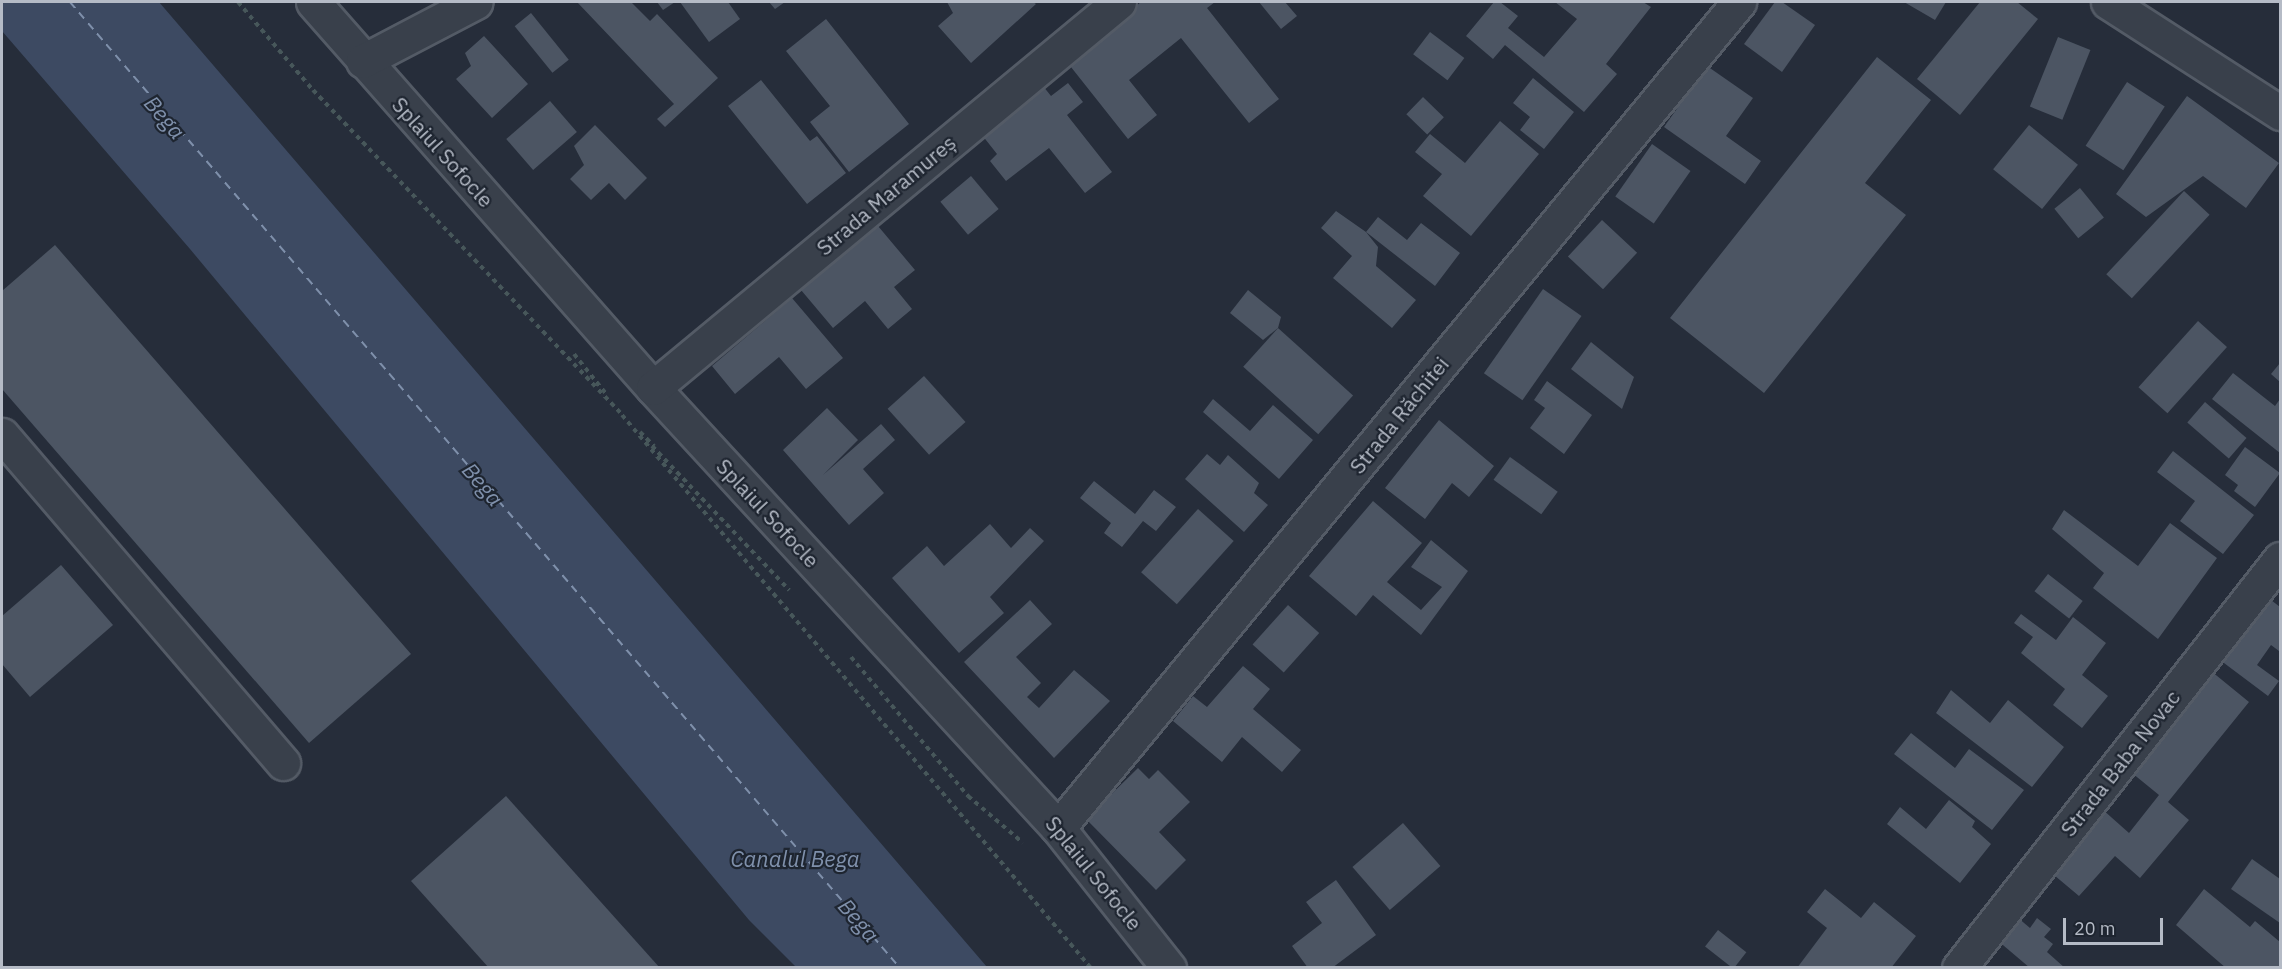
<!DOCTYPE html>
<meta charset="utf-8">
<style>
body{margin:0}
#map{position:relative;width:2282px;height:969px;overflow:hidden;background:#262d3a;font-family:"IBM Plex Sans",sans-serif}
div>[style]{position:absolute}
.water>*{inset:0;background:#3d4a62}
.ferry>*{height:1.5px;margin-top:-0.75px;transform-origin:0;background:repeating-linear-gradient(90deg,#7f90ab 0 8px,transparent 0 14px)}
.building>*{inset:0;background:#4c5563;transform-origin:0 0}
.path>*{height:4px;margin-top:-2px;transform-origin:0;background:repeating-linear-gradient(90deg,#47575a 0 4.5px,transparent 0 9px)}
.roads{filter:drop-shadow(2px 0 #545b66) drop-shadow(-2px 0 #545b66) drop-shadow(0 2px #545b66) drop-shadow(0 -2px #545b66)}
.minor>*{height:33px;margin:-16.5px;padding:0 16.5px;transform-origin:16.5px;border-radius:16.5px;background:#39404b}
span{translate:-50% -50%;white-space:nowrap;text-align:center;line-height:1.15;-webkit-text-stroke:4.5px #1e2530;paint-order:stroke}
.street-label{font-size:21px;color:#b5bbc6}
.water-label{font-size:22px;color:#7f90ab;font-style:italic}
.frame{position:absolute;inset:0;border:3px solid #b5bbc6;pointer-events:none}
.scale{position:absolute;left:2063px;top:918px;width:100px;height:27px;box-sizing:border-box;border:3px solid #b5bbc6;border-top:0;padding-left:8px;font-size:18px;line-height:21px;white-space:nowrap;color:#b5bbc6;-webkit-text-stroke:4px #1e2530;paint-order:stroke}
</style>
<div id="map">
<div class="water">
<i style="clip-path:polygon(2px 2px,159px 2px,987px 967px,796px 967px,749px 920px,190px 249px,2px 31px)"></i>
</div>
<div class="ferry">
<i style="left:70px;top:2px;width:1274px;rotate:49.33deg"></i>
</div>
<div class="building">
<i style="clip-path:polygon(577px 2px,631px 2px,650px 21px,657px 14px,718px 78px,665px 127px,657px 119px,674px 104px)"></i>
<i style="clip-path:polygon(657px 2px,675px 2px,663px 10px)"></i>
<i style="clip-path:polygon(680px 2px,728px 2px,740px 19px,709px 42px)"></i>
<i style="clip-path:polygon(769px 2px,785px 2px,775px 9px)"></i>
<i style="clip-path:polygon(947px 2px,1033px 2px,1036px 4px,971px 63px,938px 26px,953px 13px)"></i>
<i style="clip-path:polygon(1141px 2px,1215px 2px,1207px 8px,1279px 99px,1249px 123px,1181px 38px,1129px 80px,1157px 115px,1128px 139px,1067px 62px)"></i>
<i style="clip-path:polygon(1259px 2px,1285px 2px,1297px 16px,1281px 29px)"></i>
<i style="clip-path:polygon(1494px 2px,1500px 2px,1518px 16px,1508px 28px,1544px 57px,1577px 19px,1555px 2px,1643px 2px,1651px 7px,1606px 64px,1617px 74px,1584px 112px,1505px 45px,1493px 59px,1466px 36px)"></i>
<i style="clip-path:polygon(1775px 2px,1782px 2px,1815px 25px,1782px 72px,1744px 44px)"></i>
<i style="clip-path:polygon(1904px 2px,1946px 2px,1935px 20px)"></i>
<i style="clip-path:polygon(1980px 2px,2017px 2px,2038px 19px,1960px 115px,1917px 79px)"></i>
<i style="left:531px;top:13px;width:60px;height:21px;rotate:51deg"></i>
<i style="clip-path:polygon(826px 19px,909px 124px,849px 172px,810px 122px,830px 106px,786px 51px)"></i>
<i style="left:1430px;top:32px;width:43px;height:28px;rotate:37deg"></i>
<i style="clip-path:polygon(484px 36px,528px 84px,492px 118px,456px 79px,471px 66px,465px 53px)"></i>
<i style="left:2058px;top:37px;width:35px;height:75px;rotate:22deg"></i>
<i style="clip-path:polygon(1877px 57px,1931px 100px,1865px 183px,1906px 215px,1764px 393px,1670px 318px)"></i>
<i style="clip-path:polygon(1707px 66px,1753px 98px,1726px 136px,1761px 161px,1745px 184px,1664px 127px)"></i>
<i style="clip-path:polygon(1533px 78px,1574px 112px,1544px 149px,1520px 130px,1530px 117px,1513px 103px)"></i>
<i style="clip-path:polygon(761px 80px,810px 141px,817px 136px,846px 173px,807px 204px,728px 106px)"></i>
<i style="left:2127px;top:82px;width:45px;height:76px;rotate:33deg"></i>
<i style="clip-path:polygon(1068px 83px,1083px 102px,1067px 115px,1112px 172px,1085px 193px,1049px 148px,1006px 181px,990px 161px,997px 154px,982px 135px,1043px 86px,1051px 96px)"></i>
<i style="clip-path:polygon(2187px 96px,2279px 163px,2246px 208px,2203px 176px,2146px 217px,2116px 194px)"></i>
<i style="left:1423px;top:97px;width:29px;height:24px;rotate:44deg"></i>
<i style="left:550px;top:101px;width:41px;height:58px;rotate:49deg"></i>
<i style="clip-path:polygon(1500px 121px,1539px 154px,1471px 236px,1423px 196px,1442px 174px,1415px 152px,1430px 134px,1465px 163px)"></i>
<i style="clip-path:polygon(595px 125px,647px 178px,625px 200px,609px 183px,591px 200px,570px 179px,584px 165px,574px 146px)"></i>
<i style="left:2029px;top:125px;width:63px;height:57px;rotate:39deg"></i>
<i style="left:1652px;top:144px;width:47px;height:64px;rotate:35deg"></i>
<i style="left:971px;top:176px;width:43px;height:40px;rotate:50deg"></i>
<i style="left:2080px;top:188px;width:38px;height:33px;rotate:51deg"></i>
<i style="left:2184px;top:191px;width:35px;height:114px;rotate:43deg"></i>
<i style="clip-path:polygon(1336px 211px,1366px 232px,1378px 247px,1376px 266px,1416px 300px,1392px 328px,1333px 278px,1352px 256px,1321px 228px)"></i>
<i style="clip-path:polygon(1378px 217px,1407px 240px,1421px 223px,1460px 253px,1435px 286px,1366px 232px)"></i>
<i style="left:1602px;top:220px;width:48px;height:50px;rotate:43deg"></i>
<i style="clip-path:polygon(878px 226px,915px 270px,894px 287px,912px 309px,888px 329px,865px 301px,833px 328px,801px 290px)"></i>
<i style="clip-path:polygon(55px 245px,411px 654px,309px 743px,2px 389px,2px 291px)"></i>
<i style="left:1543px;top:289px;width:47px;height:103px;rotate:35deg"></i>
<i style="clip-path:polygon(1248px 290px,1281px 317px,1278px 328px,1263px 340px,1230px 313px)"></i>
<i style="clip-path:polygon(792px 298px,843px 358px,806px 389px,779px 357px,735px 394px,712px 366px)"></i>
<i style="left:2198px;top:321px;width:39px;height:89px;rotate:42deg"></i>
<i style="left:1278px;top:328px;width:101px;height:52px;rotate:42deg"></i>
<i style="clip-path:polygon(1591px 342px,1634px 377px,1622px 409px,1571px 369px)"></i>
<i style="clip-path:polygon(2280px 363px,2280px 382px,2271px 374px)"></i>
<i style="clip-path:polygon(2233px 373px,2275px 406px,2280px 399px,2280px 453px,2212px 399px)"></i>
<i style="left:924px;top:376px;width:62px;height:49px;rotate:48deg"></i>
<i style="clip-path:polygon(1547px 381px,1592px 415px,1564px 454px,1530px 428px,1545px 408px,1534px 400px)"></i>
<i style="clip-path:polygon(1213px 399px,1250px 431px,1273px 405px,1313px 440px,1279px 479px,1203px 412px)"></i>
<i style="left:2205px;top:402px;width:55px;height:27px;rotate:41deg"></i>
<i style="clip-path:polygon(827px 408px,858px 440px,823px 475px,881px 424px,895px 440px,863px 469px,884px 493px,849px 525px,783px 450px)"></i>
<i style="clip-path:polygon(1439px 420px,1494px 466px,1469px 497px,1452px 483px,1425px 519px,1385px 488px)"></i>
<i style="clip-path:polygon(2245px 447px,2280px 473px,2255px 507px,2234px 491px,2238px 485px,2225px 475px)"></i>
<i style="clip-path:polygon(2173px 451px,2254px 515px,2223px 554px,2180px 521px,2195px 501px,2157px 472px)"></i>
<i style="clip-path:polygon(1207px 454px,1220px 465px,1228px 455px,1259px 483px,1254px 493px,1268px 505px,1244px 532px,1185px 479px)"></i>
<i style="left:1510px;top:457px;width:59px;height:28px;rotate:36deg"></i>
<i style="clip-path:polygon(1094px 481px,1135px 514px,1154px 490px,1176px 507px,1156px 531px,1143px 521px,1122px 547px,1104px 533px,1111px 523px,1080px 498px)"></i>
<i style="clip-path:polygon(1373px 501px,1422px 543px,1387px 582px,1421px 610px,1442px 587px,1411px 567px,1431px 540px,1468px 571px,1421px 635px,1373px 595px,1356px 616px,1309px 576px)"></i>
<i style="left:1198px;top:509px;width:48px;height:85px;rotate:42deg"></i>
<i style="clip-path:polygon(2064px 510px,2138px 566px,2170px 523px,2217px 558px,2158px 639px,2093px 588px,2104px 573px,2052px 529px)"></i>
<i style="clip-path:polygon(990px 524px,1011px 548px,1030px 528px,1044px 541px,990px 597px,1004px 613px,959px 653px,892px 578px,927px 546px,944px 566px)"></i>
<i style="clip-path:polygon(61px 565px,113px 625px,30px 697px,2px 664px,2px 616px)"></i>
<i style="left:2048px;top:574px;width:44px;height:22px;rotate:38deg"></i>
<i style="clip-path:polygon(1030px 600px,1052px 624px,1016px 657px,1041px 683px,1027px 697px,1039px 708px,1074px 670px,1110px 701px,1054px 758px,964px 662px)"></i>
<i style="clip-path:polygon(2271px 600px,2280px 607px,2280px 648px,2279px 651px,2271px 645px,2257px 665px,2279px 681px,2268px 696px,2216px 657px,2248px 614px,2256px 621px)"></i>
<i style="left:1288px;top:605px;width:42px;height:53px;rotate:42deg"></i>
<i style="clip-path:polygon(2021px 614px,2056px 640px,2073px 617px,2106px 643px,2082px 675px,2108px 696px,2082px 728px,2053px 705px,2065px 689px,2021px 653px,2033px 637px,2014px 623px)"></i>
<i style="clip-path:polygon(1243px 666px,1270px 689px,1253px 709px,1301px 750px,1282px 772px,1242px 737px,1222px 762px,1173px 721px,1193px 696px,1207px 707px)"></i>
<i style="clip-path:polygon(2211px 671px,2249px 702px,2168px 802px,2189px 820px,2140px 878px,2115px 856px,2079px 896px,2048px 870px,2102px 809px,2129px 833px,2159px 795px,2132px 773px)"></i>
<i style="clip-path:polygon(1951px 690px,1990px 723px,2008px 700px,2064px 747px,2032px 787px,1936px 713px)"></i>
<i style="clip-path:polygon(1911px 733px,1955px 768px,1969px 749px,2024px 790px,1992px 830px,1894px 754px)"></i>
<i style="clip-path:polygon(1138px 768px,1149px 779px,1158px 770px,1190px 802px,1159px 832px,1186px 860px,1156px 890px,1086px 819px)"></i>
<i style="clip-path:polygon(506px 796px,660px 968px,489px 968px,411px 881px)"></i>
<i style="clip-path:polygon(1949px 800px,1975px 821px,1972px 827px,1991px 844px,1960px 883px,1887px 824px,1900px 807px,1926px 829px)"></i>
<i style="left:1403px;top:823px;width:57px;height:67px;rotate:49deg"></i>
<i style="clip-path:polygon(2252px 859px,2280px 879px,2280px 923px,2231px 889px)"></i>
<i style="clip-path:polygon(1336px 880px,1376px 935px,1332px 968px,1308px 968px,1292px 946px,1322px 923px,1306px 902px)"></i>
<i style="clip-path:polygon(1825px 889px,1861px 918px,1874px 902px,1916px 936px,1891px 968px,1797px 968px,1827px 928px,1807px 912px)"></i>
<i style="clip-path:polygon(2204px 889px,2250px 927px,2255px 921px,2280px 942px,2280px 968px,2226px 968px,2176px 925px)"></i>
<i style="clip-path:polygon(2017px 917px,2030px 928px,2037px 918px,2051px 929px,2044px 937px,2053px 944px,2047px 952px,2065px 968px,2030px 968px,1997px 940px)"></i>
<i style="left:1718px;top:930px;width:36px;height:21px;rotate:38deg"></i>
</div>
<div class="path">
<i style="left:238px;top:2px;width:116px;rotate:49.6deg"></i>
<i style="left:313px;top:90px;width:448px;rotate:46.4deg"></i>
<i style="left:622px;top:415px;width:725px;rotate:49.7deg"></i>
<i style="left:574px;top:354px;width:53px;rotate:51.2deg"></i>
<i style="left:640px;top:432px;width:20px;rotate:45deg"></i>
<i style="left:652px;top:446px;width:199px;rotate:46.4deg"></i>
<i style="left:851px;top:657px;width:182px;rotate:49.9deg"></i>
<i style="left:968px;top:796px;width:72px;rotate:40.5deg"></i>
</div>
<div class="roads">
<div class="minor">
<i style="left:313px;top:2px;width:514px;rotate:48.63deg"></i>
<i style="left:653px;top:388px;width:598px;rotate:47.37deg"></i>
<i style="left:1058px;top:828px;width:179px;rotate:51.6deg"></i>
<i style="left:2108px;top:2px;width:205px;rotate:32.8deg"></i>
<i style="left:363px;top:61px;width:127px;rotate:-27.6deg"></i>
<i style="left:653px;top:388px;width:605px;rotate:-39.64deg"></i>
<i style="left:2px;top:435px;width:432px;rotate:49.4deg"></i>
<i style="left:1058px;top:828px;width:1071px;rotate:-50.5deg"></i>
<i style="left:1959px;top:968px;width:520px;rotate:-51.87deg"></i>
</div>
</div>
<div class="street-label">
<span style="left:443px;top:152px;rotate:48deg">Splaiul Sofocle</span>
<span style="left:886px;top:195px;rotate:-40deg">Strada Maramureș</span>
<span style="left:1399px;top:415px;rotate:-51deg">Strada Răchitei</span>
<span style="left:768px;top:513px;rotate:47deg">Splaiul Sofocle</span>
<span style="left:2120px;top:763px;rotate:-52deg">Strada Baba Novac</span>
<span style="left:1094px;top:873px;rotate:51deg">Splaiul Sofocle</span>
</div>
<div class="water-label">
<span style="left:165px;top:117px;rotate:49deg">Bega</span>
<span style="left:483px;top:484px;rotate:49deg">Bega</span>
<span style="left:795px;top:859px">Canalul Bega</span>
<span style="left:859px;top:920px;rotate:49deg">Bega</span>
</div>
<div class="frame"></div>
<div class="scale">20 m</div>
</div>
